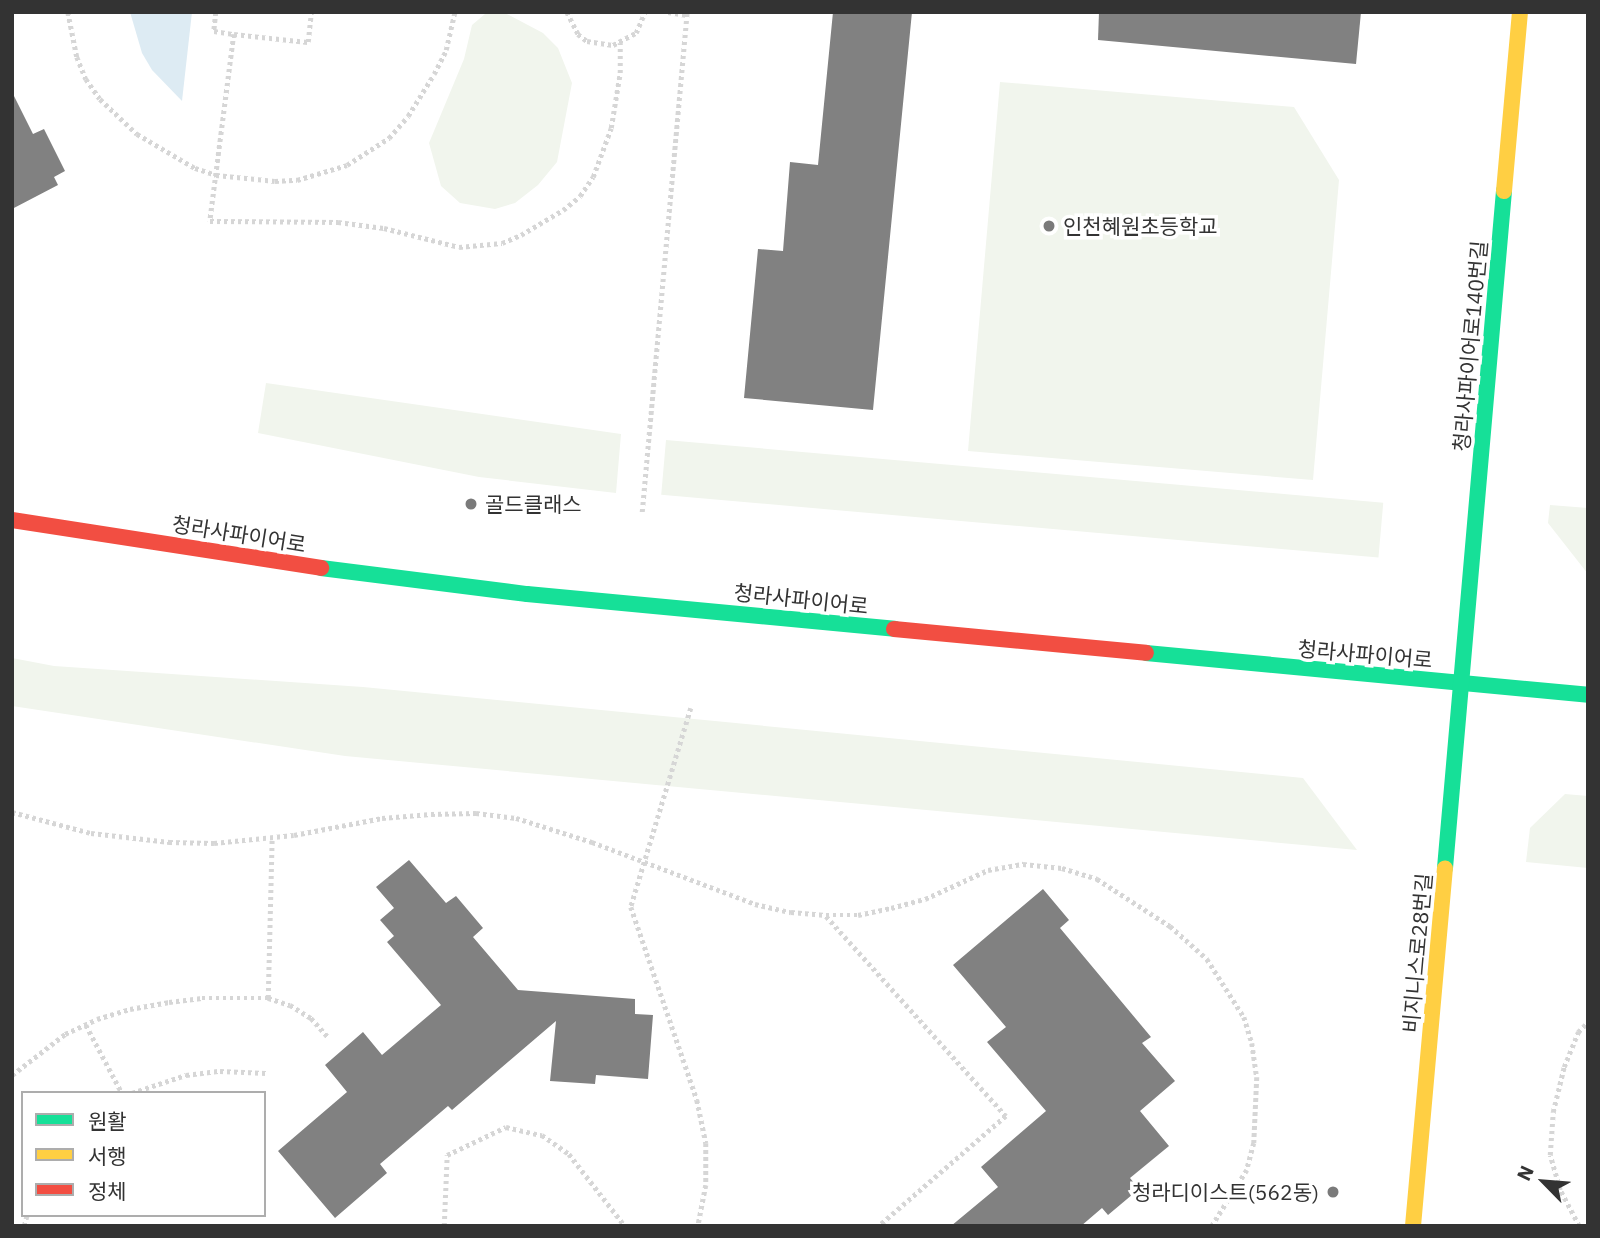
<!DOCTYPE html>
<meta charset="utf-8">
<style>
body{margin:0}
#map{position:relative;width:1600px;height:1238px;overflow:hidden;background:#fff;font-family:"IBM Plex Sans","Noto Sans KR",sans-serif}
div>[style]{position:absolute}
.green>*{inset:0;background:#f1f5ed;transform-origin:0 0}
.water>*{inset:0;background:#ddebf3}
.building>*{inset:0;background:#818181}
.path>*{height:4.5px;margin-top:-2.25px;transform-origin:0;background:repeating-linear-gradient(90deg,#d6d6d6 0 3.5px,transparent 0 7px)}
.fast>*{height:16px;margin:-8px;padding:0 8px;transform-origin:8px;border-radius:8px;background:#16e098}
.slow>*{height:16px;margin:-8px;padding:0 8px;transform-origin:8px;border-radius:8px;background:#ffcf43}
.jam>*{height:16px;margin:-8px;padding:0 8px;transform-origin:8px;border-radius:8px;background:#f24e42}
.dots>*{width:19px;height:19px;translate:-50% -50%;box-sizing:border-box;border:4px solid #fff;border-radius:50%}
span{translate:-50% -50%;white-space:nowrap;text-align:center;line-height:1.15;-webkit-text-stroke:7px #fff;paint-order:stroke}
.poi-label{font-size:21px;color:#333}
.left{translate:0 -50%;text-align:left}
.right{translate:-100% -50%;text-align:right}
.street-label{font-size:21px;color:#333}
.frame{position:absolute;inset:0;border:14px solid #333;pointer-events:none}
.legend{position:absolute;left:21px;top:1091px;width:245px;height:126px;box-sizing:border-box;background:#fff;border:2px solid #adadad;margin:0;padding:9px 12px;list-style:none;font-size:21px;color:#333}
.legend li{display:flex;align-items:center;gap:14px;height:35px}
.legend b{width:35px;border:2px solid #adadad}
.north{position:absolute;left:1509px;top:1147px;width:70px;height:70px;-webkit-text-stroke:5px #fff;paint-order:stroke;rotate:295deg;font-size:19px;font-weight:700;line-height:28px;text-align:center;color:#333}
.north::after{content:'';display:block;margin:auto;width:24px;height:32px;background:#333;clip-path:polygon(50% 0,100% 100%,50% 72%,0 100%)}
</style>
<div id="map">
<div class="green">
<i style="clip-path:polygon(505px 13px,543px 33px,558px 48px,572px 83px,557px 162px,538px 185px,515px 203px,495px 209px,460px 203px,441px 186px,429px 143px,464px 59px,472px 25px,485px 14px)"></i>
<i style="clip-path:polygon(1000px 82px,1294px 107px,1339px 180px,1313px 480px,968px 451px)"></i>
<i style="clip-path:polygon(266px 383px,621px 434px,616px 493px,479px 477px,258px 433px)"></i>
<i style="left:666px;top:440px;width:720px;height:55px;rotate:5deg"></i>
<i style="clip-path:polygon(1550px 505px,1588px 508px,1588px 574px,1548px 523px)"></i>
<i style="clip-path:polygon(12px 658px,54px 666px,363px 687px,1303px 778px,1357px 850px,345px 756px,12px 706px)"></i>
<i style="clip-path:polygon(1565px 794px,1588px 796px,1588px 868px,1526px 862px,1530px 828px)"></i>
</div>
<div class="water">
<i style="clip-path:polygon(130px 12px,192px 12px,182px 101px,152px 70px,142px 53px)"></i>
</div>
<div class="building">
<i style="clip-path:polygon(833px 12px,912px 12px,873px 410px,744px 398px,758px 249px,783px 251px,790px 162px,818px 165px)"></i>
<i style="clip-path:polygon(1099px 12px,1361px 12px,1356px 64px,1098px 40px)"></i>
<i style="clip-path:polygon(12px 92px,33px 134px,44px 129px,65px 171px,54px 177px,58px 185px,12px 209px)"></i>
<i style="clip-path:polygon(409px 860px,446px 903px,456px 896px,483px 928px,473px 937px,518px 990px,635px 999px,635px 1014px,653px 1015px,648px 1079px,596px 1075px,595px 1084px,550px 1081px,556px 1021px,452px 1110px,448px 1106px,380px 1164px,387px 1173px,335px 1218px,278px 1151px,347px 1092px,325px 1065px,363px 1032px,382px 1055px,441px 1005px,387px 942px,394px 936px,380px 920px,394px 908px,376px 887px)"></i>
<i style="clip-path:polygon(1043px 889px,1069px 920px,1060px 928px,1151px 1037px,1142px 1043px,1175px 1081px,1140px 1111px,1169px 1146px,1130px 1178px,1139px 1189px,1108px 1215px,1102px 1208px,1081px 1226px,951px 1226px,998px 1187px,981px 1167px,1046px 1111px,987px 1042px,1006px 1027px,953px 965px)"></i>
</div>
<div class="path">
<i style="left:68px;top:12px;width:46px;rotate:78.7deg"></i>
<i style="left:77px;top:57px;width:24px;rotate:68deg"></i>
<i style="left:86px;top:79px;width:24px;rotate:55deg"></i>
<i style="left:100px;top:99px;width:51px;rotate:43.4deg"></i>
<i style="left:137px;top:134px;width:67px;rotate:30.4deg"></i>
<i style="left:195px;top:168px;width:22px;rotate:18deg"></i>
<i style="left:216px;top:175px;width:59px;rotate:5.8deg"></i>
<i style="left:275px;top:181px;width:22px;rotate:-3deg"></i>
<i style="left:297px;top:180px;width:52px;rotate:-16.7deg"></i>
<i style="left:347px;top:165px;width:50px;rotate:-32.7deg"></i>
<i style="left:389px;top:138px;width:29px;rotate:-49deg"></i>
<i style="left:408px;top:116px;width:49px;rotate:-58.2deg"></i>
<i style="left:434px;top:74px;width:27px;rotate:-63deg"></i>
<i style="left:446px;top:50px;width:39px;rotate:-77deg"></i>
<i style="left:216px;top:12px;width:19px;rotate:96deg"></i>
<i style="left:214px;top:31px;width:20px;rotate:9deg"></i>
<i style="left:234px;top:34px;width:189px;rotate:97.3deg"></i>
<i style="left:210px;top:221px;width:128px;rotate:0.4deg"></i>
<i style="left:338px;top:222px;width:46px;rotate:7.4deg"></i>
<i style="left:384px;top:228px;width:77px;rotate:14.2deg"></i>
<i style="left:459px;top:247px;width:43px;rotate:-5.3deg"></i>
<i style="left:502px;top:243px;width:21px;rotate:-23deg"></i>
<i style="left:521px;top:235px;width:49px;rotate:-30.8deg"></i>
<i style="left:563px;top:210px;width:22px;rotate:-39deg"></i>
<i style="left:580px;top:196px;width:23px;rotate:-56deg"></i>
<i style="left:593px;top:177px;width:52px;rotate:-69.8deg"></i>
<i style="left:611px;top:128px;width:56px;rotate:-80.7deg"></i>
<i style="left:620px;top:73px;width:30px;rotate:-90deg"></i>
<i style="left:567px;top:12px;width:25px;rotate:63deg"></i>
<i style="left:578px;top:34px;width:11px;rotate:38deg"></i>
<i style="left:587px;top:41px;width:26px;rotate:9deg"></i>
<i style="left:613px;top:45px;width:26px;rotate:-28deg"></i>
<i style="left:636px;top:33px;width:23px;rotate:-67deg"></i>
<i style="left:668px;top:12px;width:19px;rotate:9deg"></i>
<i style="left:234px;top:34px;width:74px;rotate:6.2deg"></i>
<i style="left:308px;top:42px;width:30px;rotate:-84deg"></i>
<i style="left:642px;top:512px;width:502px;rotate:-84.86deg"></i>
<i style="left:691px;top:708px;width:208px;rotate:106.8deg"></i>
<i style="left:631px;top:907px;width:204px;rotate:71.1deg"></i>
<i style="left:697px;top:1100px;width:44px;rotate:78.2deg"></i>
<i style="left:706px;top:1143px;width:42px;rotate:90deg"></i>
<i style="left:706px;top:1185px;width:42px;rotate:101deg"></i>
<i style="left:12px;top:812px;width:82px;rotate:14.9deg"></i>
<i style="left:91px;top:833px;width:79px;rotate:6.6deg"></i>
<i style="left:169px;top:842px;width:45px;rotate:1.3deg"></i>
<i style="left:214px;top:843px;width:80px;rotate:-5.7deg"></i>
<i style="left:294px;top:835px;width:90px;rotate:-10.9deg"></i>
<i style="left:382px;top:818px;width:49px;rotate:-4.7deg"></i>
<i style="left:431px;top:814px;width:45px;rotate:-1.3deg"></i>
<i style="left:476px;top:813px;width:40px;rotate:7.1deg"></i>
<i style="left:516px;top:818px;width:80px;rotate:17.5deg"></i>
<i style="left:592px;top:842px;width:174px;rotate:20.8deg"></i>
<i style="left:755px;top:904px;width:37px;rotate:13deg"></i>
<i style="left:791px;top:912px;width:35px;rotate:5deg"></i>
<i style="left:826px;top:915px;width:32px"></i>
<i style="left:858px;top:915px;width:34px;rotate:-12deg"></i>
<i style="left:891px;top:908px;width:35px;rotate:-15deg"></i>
<i style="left:925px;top:899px;width:69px;rotate:-24.7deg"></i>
<i style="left:988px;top:870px;width:36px;rotate:-10deg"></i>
<i style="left:1023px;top:864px;width:39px;rotate:6deg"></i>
<i style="left:1062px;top:868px;width:37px;rotate:17deg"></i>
<i style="left:1097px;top:879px;width:87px;rotate:32.8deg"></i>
<i style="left:1170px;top:926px;width:50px;rotate:41.7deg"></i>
<i style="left:1207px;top:959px;width:69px;rotate:57.5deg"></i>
<i style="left:1244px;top:1017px;width:27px;rotate:73deg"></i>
<i style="left:1252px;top:1043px;width:34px;rotate:82deg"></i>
<i style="left:1257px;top:1077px;width:66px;rotate:92.6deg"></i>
<i style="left:1254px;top:1143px;width:28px;rotate:105deg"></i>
<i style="left:1247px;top:1170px;width:66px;rotate:122deg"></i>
<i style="left:826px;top:916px;width:269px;rotate:48deg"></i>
<i style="left:1006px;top:1116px;width:168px;rotate:139.1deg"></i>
<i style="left:268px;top:998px;width:160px;rotate:-88.6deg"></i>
<i style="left:86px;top:1025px;width:77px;rotate:62.1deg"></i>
<i style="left:12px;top:1075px;width:67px;rotate:-37.7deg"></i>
<i style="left:65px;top:1034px;width:35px;rotate:-25deg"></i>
<i style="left:97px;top:1019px;width:34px;rotate:-17deg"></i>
<i style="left:130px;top:1009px;width:40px;rotate:-10deg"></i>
<i style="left:169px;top:1002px;width:33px;rotate:-7deg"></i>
<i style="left:202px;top:998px;width:66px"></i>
<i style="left:268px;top:998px;width:23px;rotate:18deg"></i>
<i style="left:290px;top:1005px;width:25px;rotate:32deg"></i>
<i style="left:311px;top:1018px;width:25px;rotate:48deg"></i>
<i style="left:132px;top:1093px;width:57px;rotate:-18.4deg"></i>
<i style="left:186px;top:1075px;width:34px;rotate:-7deg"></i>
<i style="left:220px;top:1071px;width:46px;rotate:2.5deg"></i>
<i style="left:24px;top:1226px;width:11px;rotate:-75deg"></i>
<i style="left:444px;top:1226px;width:71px;rotate:-87.6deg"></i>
<i style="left:447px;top:1155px;width:65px;rotate:-25.4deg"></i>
<i style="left:506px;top:1127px;width:37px;rotate:13deg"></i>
<i style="left:542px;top:1135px;width:33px;rotate:35deg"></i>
<i style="left:569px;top:1154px;width:91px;rotate:52.1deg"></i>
<i style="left:1579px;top:1226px;width:41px;rotate:-117.8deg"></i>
<i style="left:1560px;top:1190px;width:36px;rotate:-106deg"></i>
<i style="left:1550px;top:1155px;width:43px;rotate:-86deg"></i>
<i style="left:1553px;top:1112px;width:46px;rotate:-76.3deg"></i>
<i style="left:1564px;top:1067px;width:38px;rotate:-68deg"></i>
<i style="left:1578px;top:1032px;width:14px;rotate:-45deg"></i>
</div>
<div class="fast">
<i style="left:321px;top:568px;width:208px;rotate:7.2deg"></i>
<i style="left:527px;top:594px;width:369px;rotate:5.4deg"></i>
<i style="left:1146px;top:653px;width:444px;rotate:5.4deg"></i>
<i style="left:1445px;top:868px;width:680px;rotate:-85.02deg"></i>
</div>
<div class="slow">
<i style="left:1504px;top:191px;width:180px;rotate:-84.9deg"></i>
<i style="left:1413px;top:1226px;width:359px;rotate:-84.9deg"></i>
</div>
<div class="jam">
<i style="left:12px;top:520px;width:313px;rotate:8.8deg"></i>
<i style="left:894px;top:629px;width:253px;rotate:5.4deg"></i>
</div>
<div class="dots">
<i style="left:1049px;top:226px;background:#7a7a7a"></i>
<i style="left:471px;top:504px;background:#7a7a7a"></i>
<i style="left:1333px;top:1192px;background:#7a7a7a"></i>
</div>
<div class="poi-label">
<span class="left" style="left:1063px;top:226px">인천혜원초등학교</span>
<span class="left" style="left:485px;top:504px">골드클래스</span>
<span class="right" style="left:1319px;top:1192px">청라디이스트(562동)</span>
</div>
<div class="street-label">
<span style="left:1470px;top:346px;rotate:-85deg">청라사파이어로140번길</span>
<span style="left:239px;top:534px;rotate:9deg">청라사파이어로</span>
<span style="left:801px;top:599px;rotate:6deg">청라사파이어로</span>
<span style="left:1365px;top:654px;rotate:5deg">청라사파이어로</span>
<span style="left:1417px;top:953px;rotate:-85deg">비지니스로28번길</span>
</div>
<div class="frame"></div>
<ul class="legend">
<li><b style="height:9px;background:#16e098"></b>원활</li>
<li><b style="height:9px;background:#ffcf43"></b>서행</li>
<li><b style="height:9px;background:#f24e42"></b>정체</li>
</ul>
<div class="north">N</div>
</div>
